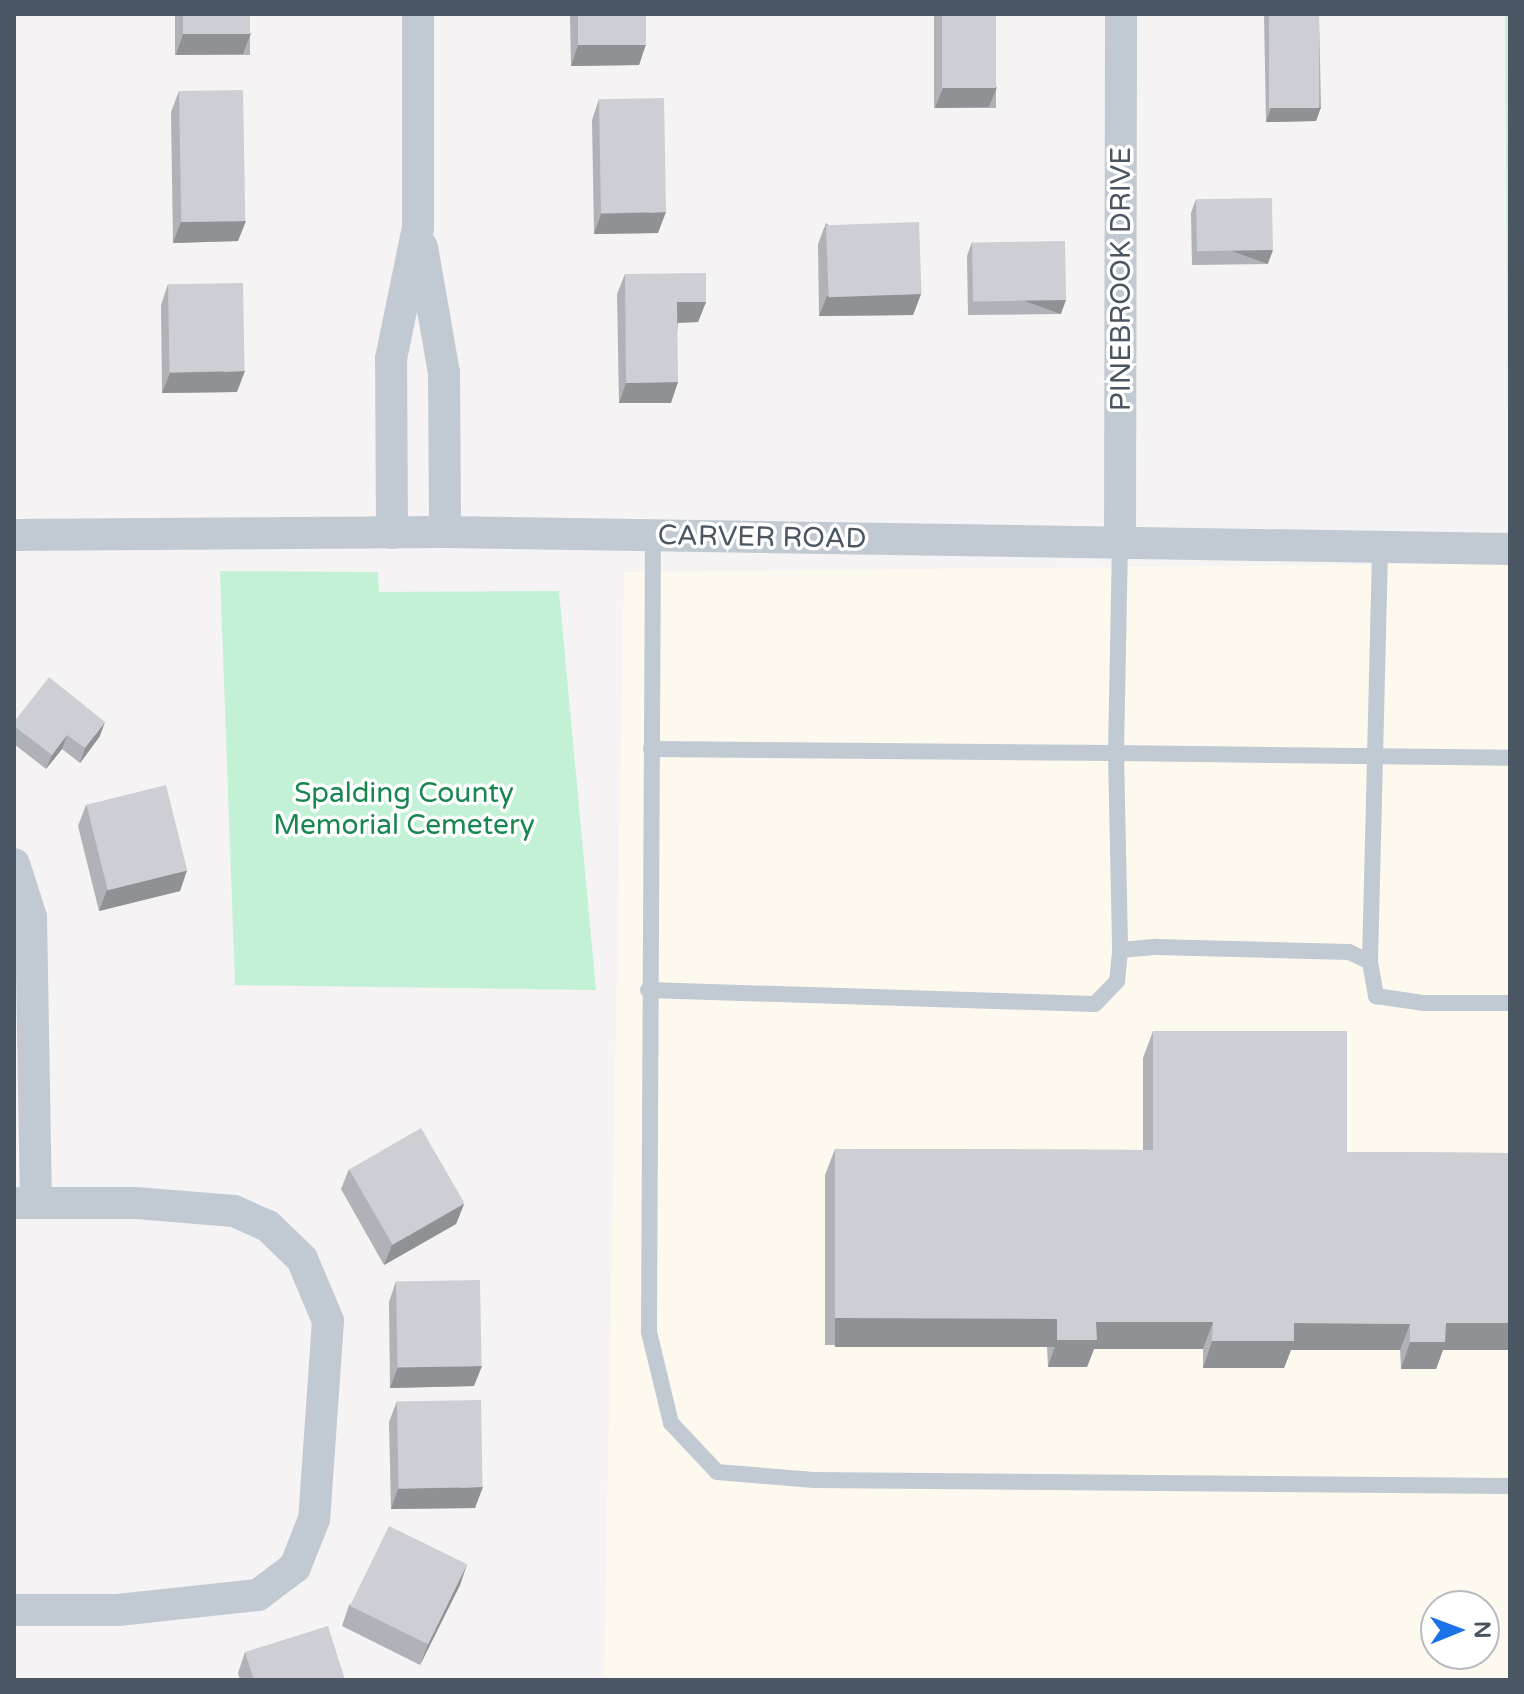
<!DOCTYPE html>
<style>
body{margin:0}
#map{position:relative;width:1524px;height:1694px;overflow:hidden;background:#f5f3f3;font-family:"Varela Round",sans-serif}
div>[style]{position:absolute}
.commercial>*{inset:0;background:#fdf9ef}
.green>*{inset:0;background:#c3f1d5}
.service>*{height:16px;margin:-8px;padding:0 8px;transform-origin:8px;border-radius:8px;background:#c1cad2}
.minor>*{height:32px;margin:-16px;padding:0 16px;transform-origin:16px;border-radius:16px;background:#c1cad2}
.wall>*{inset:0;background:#b0b2b7;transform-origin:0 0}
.shaded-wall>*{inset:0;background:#909195;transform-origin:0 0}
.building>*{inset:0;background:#cdcfd5;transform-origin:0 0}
span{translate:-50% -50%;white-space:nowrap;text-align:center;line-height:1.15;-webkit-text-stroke:7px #fff;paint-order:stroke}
.street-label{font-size:28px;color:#4a5661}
.park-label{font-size:28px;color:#17864f}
.frame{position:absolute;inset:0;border:16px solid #4a5661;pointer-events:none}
.north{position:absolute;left:1420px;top:1590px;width:80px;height:80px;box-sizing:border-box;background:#fff;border:2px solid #b7bbc0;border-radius:50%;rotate:89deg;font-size:22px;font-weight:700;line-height:32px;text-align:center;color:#4a5661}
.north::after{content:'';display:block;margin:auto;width:28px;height:36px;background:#1a73e8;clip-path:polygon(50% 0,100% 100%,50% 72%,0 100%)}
</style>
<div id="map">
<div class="commercial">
<i style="clip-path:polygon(evenodd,1510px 563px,1510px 1680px,604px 1680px,624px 572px,1510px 563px,1436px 1606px,1484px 1606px,1484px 1654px,1436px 1654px,1436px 1606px)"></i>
</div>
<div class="green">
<i style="clip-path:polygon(1505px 14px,1510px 14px,1510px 563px,1509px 563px)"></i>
<i style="clip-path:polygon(220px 571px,378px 572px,379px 592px,559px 591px,596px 990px,235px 985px)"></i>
</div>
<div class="service">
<i style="left:653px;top:535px;width:797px;rotate:90.29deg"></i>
<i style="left:649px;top:1332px;width:94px;rotate:76.4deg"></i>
<i style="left:671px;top:1423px;width:67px;rotate:46.8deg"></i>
<i style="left:717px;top:1472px;width:97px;rotate:4.7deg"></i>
<i style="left:814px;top:1480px;width:696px;rotate:0.49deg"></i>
<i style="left:1120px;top:544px;width:209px;rotate:91.1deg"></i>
<i style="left:1116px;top:753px;width:394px;rotate:0.7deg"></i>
<i style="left:651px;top:749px;width:465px;rotate:0.5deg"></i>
<i style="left:1116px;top:753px;width:197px;rotate:88.8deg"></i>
<i style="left:1370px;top:962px;width:414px;rotate:-88.6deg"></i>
<i style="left:648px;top:990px;width:447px;rotate:1.8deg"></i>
<i style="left:1095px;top:1004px;width:32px;rotate:-46deg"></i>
<i style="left:1117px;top:981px;width:31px;rotate:-84deg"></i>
<i style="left:1120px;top:950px;width:37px;rotate:-5deg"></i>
<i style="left:1157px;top:947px;width:192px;rotate:1.5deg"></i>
<i style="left:1349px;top:952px;width:23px;rotate:25deg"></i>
<i style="left:1370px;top:962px;width:35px;rotate:80deg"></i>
<i style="left:1376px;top:996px;width:49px;rotate:8.3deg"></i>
<i style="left:1424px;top:1003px;width:86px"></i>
</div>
<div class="minor">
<i style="left:422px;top:247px;width:128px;rotate:80.1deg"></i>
<i style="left:444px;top:373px;width:159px;rotate:89.6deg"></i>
<i style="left:392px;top:533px;width:174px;rotate:-90.3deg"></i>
<i style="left:391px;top:359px;width:134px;rotate:-78.4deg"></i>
<i style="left:418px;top:228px;width:214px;rotate:-90deg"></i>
<i style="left:14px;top:535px;width:431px;rotate:-0.4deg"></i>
<i style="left:445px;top:532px;width:1065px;rotate:0.91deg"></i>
<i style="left:1120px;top:544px;width:530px;rotate:-89.89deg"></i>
<i style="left:14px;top:864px;width:56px;rotate:72.2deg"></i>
<i style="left:31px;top:917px;width:286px;rotate:89deg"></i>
<i style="left:14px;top:1203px;width:122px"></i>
<i style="left:136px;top:1203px;width:98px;rotate:4.7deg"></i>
<i style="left:234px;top:1211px;width:37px;rotate:24deg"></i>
<i style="left:268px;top:1226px;width:47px;rotate:44.1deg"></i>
<i style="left:302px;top:1259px;width:67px;rotate:67.2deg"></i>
<i style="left:328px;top:1321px;width:198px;rotate:94deg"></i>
<i style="left:314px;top:1519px;width:52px;rotate:111.6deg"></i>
<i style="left:295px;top:1567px;width:46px;rotate:142.9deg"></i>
<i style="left:258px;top:1595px;width:141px;rotate:173.9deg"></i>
<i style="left:118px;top:1610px;width:104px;rotate:180deg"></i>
</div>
<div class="wall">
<i style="left:175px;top:14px;width:75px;height:41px"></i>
<i style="clip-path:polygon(570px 14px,646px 14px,646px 44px,639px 65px,571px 66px)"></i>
<i style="left:934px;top:14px;width:62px;height:94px"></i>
<i style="clip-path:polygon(1264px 14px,1319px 14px,1321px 107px,1316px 121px,1266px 122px)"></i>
<i style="clip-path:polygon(179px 91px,238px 241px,173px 243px,171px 112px)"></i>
<i style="clip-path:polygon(599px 99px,658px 233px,594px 234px,592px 120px)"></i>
<i style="clip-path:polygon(1196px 199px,1268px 264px,1192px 265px,1191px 213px)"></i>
<i style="clip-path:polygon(826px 223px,921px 294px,913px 315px,819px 316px,818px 244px)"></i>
<i style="clip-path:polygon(972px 242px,1061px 314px,968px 315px,967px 256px)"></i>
<i style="clip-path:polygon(625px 274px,706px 302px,698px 322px,678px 323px,671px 403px,619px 403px,617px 294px)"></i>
<i style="clip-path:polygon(168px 284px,237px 392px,162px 393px,161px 305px)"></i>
<i style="clip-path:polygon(14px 722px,100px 736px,80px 763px,62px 749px,46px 769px,14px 744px)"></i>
<i style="clip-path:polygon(86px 805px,187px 870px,180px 891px,99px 911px,78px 826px)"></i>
<i style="clip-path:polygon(1153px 1031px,1347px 1152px,1510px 1153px,1510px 1350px,1443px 1350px,1436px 1369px,1401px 1369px,1400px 1350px,1291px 1350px,1284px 1368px,1203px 1368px,1203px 1349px,1094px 1349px,1087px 1367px,1048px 1367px,1047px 1346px,825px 1345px,825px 1175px,835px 1149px,1143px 1150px,1143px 1058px)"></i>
<i style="clip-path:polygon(349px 1169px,464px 1204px,456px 1224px,384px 1265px,341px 1189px)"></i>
<i style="clip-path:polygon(396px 1281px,474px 1386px,390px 1388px,389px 1302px)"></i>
<i style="clip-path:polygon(397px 1401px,475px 1508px,391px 1509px,389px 1422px)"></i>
<i style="clip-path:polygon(467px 1564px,460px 1585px,420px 1665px,342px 1626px,349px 1605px)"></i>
<i style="clip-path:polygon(245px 1652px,345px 1680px,240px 1680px,238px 1673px)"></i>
</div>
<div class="shaded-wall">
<i style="clip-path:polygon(251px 33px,243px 54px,176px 55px,183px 34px)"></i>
<i style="clip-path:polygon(646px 44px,639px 65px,571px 66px,578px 45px)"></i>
<i style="clip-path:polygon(997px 87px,989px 107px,935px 108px,943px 88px)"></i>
<i style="clip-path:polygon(1321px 107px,1316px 121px,1266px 122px,1271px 108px)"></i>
<i style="clip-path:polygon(666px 212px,658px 233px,594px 234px,601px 214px)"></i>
<i style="clip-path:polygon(246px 221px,238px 241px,173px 243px,181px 222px)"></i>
<i style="left:1273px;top:250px;width:15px;height:76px;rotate:110deg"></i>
<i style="clip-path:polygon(921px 294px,913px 315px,819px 316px,827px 296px)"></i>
<i style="left:1066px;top:300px;width:15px;height:93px;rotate:110deg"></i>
<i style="clip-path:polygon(677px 302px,706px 302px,698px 322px,670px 323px)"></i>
<i style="clip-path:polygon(245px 371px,237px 392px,162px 393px,170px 373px)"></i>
<i style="clip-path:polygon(678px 382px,671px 403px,619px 403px,626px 383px)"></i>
<i style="clip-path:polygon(105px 722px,100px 736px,80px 763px,85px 748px)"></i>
<i style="clip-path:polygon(67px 735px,62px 749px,46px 769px,52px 755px)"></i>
<i style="clip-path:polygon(187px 870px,180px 891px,99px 911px,107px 890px)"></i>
<i style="clip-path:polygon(464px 1204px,456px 1224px,384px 1265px,392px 1245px)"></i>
<i style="left:835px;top:1318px;width:222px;height:29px"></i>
<i style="clip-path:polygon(1096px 1322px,1213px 1322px,1203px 1349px,1094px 1349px,1087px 1367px,1048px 1367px,1057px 1340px)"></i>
<i style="clip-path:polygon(1294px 1323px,1410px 1324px,1400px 1350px,1291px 1350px,1284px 1368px,1203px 1368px,1212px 1341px)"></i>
<i style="clip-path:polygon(1446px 1323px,1510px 1323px,1510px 1350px,1443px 1350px,1436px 1369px,1401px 1369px,1410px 1342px)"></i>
<i style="clip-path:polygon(482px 1366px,474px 1386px,390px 1388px,398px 1367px)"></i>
<i style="clip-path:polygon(483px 1487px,475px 1508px,391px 1509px,398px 1489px)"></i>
<i style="clip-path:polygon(467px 1564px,460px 1585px,420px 1665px,428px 1644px)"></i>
</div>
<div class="building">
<i style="left:183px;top:14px;width:67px;height:20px"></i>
<i style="left:578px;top:14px;width:68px;height:31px"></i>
<i style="left:942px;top:14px;width:54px;height:74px"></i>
<i style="left:1269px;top:14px;width:50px;height:94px"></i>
<i style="left:243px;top:90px;width:131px;height:64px;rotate:89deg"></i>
<i style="left:664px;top:98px;width:114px;height:65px;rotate:89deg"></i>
<i style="left:1272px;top:198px;width:52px;height:76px;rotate:89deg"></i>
<i style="left:919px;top:222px;width:72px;height:93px;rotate:88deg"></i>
<i style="left:1065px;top:241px;width:59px;height:93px;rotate:89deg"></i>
<i style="clip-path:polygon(706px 273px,706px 302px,677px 302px,678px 382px,626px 383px,625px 274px)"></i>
<i style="left:243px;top:283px;width:88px;height:75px;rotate:89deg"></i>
<i style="clip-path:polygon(49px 677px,105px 722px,85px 748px,67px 735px,52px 755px,14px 726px,14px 722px)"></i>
<i style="left:166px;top:785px;width:88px;height:82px;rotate:76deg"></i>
<i style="clip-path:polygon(1153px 1031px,1347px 1031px,1347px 1152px,1510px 1153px,1510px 1323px,1446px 1323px,1445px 1342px,1410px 1342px,1410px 1324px,1294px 1323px,1294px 1341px,1212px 1341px,1213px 1322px,1096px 1322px,1097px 1340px,1057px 1340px,1057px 1319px,835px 1318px,835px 1149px,1153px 1150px)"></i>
<i style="left:421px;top:1128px;width:87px;height:83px;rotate:60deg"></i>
<i style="left:480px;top:1280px;width:86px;height:84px;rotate:89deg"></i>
<i style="left:481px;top:1400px;width:87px;height:84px;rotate:89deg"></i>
<i style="left:389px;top:1526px;width:87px;height:89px;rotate:26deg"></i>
<i style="clip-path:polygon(328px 1626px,345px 1680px,254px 1680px,245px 1652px)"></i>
</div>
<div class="street-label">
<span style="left:1121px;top:279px;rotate:-90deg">PINEBROOK DRIVE</span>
<span style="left:762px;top:537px;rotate:1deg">CARVER ROAD</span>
</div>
<div class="park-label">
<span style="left:404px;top:809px">Spalding County<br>Memorial Cemetery</span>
</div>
<div class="frame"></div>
<div class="north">N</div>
</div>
